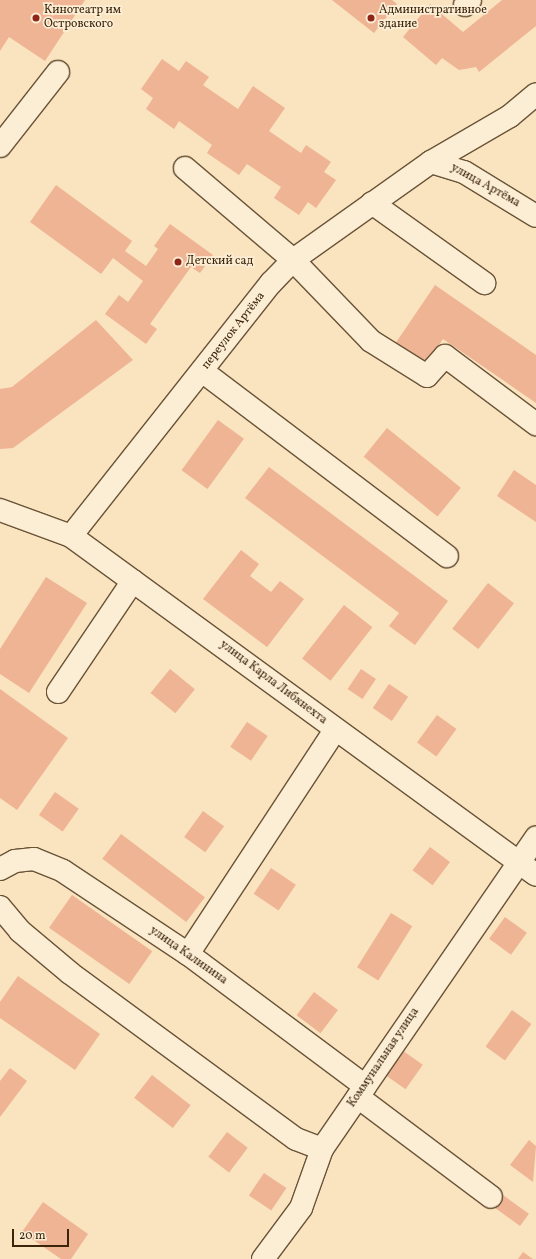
<!DOCTYPE html>
<meta charset="utf-8">
<style>
body{margin:0}
#map{position:relative;width:536px;height:1259px;overflow:hidden;background:#fae3bf;font-family:Vollkorn,serif}
div>[style]{position:absolute}
.building>*{inset:0;background:#eeb494;transform-origin:0 0}
.roads{filter:drop-shadow(1px 0 #6a5437) drop-shadow(-1px 0 #6a5437) drop-shadow(0 1px #6a5437) drop-shadow(0 -1px #6a5437)}
.minor>*{height:22px;margin:-11px;padding:0 11px;transform-origin:11px;border-radius:11px;background:#fcedd5}
.dots>*{width:11px;height:11px;translate:-50% -50%;box-sizing:border-box;border:2px solid #fcedd5;border-radius:50%}
span{translate:-50% -50%;white-space:nowrap;text-align:center;line-height:1.15;-webkit-text-stroke:3.5px #fcedd5;paint-order:stroke}
.poi-label{font-size:12px;color:#3a250a}
.left{translate:0 -50%;text-align:left}
.street-label{font-size:12px;color:#3a250a}
.scale{position:absolute;left:12px;top:1229px;width:57px;height:18px;box-sizing:border-box;border:2px solid #3a250a;border-top:0;padding-left:5px;font-size:12px;line-height:14px;white-space:nowrap;color:#3a250a;-webkit-text-stroke:3px #fcedd5;paint-order:stroke}
</style>
<div id="map">
<div class="building">
<i style="clip-path:polygon(0 0,85px 0,45px 61px,9px 37px,0 51px)"></i>
<i style="clip-path:polygon(332px 0,392px 0,397px 4px,374px 33px)"></i>
<i style="clip-path:polygon(502px 0,536px 0,536px 26px,479px 72px,476px 67px,459px 70px,442px 58px,436px 65px,403px 37px,430px 4px,463px 32px)"></i>
<i style="clip-path:polygon(162px 59px,179px 71px,186px 61px,209px 77px,203px 85px,238px 109px,253px 86px,285px 108px,269px 131px,301px 153px,306px 145px,331px 162px,324px 172px,336px 180px,316px 208px,308px 202px,299px 215px,274px 198px,281px 187px,247px 164px,239px 175px,207px 153px,212px 145px,179px 121px,174px 129px,146px 109px,153px 98px,141px 89px)"></i>
<i style="clip-path:polygon(56px 185px,132px 241px,125px 251px,146px 266px,158px 249px,154px 246px,170px 224px,213px 255px,200px 273px,191px 267px,150px 324px,157px 329px,146px 344px,105px 314px,119px 295px,128px 302px,143px 281px,113px 258px,101px 274px,30px 222px)"></i>
<i style="clip-path:polygon(435px 285px,536px 355px,536px 403px,443px 339px,423px 368px,393px 347px)"></i>
<i style="clip-path:polygon(96px 320px,133px 360px,13px 448px,0 449px,0 389px,12px 387px)"></i>
<i style="left:218px;top:420px;width:32px;height:62px;rotate:36deg"></i>
<i style="left:387px;top:428px;width:95px;height:37px;rotate:39deg"></i>
<i style="clip-path:polygon(269px 467px,448px 601px,415px 645px,389px 626px,399px 613px,245px 498px)"></i>
<i style="clip-path:polygon(514px 470px,536px 485px,536px 522px,497px 496px)"></i>
<i style="clip-path:polygon(241px 550px,259px 564px,250px 576px,271px 592px,280px 581px,304px 599px,267px 647px,203px 599px)"></i>
<i style="clip-path:polygon(46px 577px,87px 603px,29px 693px,0 674px,0 649px)"></i>
<i style="left:488px;top:583px;width:33px;height:58px;rotate:38deg"></i>
<i style="left:344px;top:605px;width:36px;height:68px;rotate:38deg"></i>
<i style="left:170px;top:669px;width:32px;height:31px;rotate:39deg"></i>
<i style="left:361px;top:669px;width:18px;height:24px;rotate:34deg"></i>
<i style="left:389px;top:684px;width:23px;height:29px;rotate:34deg"></i>
<i style="clip-path:polygon(0 689px,68px 738px,17px 810px,0 798px)"></i>
<i style="left:437px;top:715px;width:24px;height:34px;rotate:36deg"></i>
<i style="left:247px;top:722px;width:25px;height:30px;rotate:34deg"></i>
<i style="left:55px;top:792px;width:29px;height:28px;rotate:35deg"></i>
<i style="left:203px;top:811px;width:26px;height:32px;rotate:36deg"></i>
<i style="left:121px;top:834px;width:105px;height:31px;rotate:37deg"></i>
<i style="left:430px;top:847px;width:25px;height:29px;rotate:37deg"></i>
<i style="left:271px;top:868px;width:30px;height:31px;rotate:34deg"></i>
<i style="left:72px;top:895px;width:98px;height:40px;rotate:35deg"></i>
<i style="left:391px;top:913px;width:25px;height:64px;rotate:32deg"></i>
<i style="left:505px;top:917px;width:27px;height:27px;rotate:36deg"></i>
<i style="clip-path:polygon(18px 976px,100px 1034px,75px 1070px,0 1018px,0 1002px)"></i>
<i style="left:314px;top:992px;width:30px;height:29px;rotate:37deg"></i>
<i style="left:512px;top:1010px;width:24px;height:45px;rotate:36deg"></i>
<i style="left:399px;top:1048px;width:29px;height:30px;rotate:35deg"></i>
<i style="clip-path:polygon(10px 1068px,27px 1081px,0 1117px,0 1081px)"></i>
<i style="left:152px;top:1075px;width:49px;height:29px;rotate:38deg"></i>
<i style="left:227px;top:1132px;width:26px;height:31px;rotate:37deg"></i>
<i style="clip-path:polygon(529px 1140px,536px 1146px,533px 1182px,510px 1165px)"></i>
<i style="left:264px;top:1173px;width:27px;height:27px;rotate:34deg"></i>
<i style="left:503px;top:1195px;width:32px;height:15px;rotate:36deg"></i>
<i style="clip-path:polygon(43px 1202px,88px 1234px,71px 1259px,61px 1259px,22px 1232px)"></i>
<i style="clip-path:polygon(523px 1252px,533px 1259px,518px 1259px)"></i>
</div>
<div class="roads">
<div class="minor">
<i style="left:465px;top:5px;width:7px;rotate:-45deg"></i>
<i style="left:0;top:146px;width:94px;rotate:-51.9deg"></i>
<i style="left:431px;top:162px;width:34px;rotate:17deg"></i>
<i style="left:464px;top:172px;width:84px;rotate:31.4deg"></i>
<i style="left:185px;top:168px;width:142px;rotate:40.4deg"></i>
<i style="left:293px;top:260px;width:112px;rotate:46.1deg"></i>
<i style="left:371px;top:341px;width:66px;rotate:32deg"></i>
<i style="left:427px;top:376px;width:27px;rotate:-48deg"></i>
<i style="left:445px;top:356px;width:114px;rotate:36.8deg"></i>
<i style="left:372px;top:203px;width:138px;rotate:35.5deg"></i>
<i style="left:202px;top:371px;width:307px;rotate:37.1deg"></i>
<i style="left:0;top:510px;width:76px;rotate:20.1deg"></i>
<i style="left:71px;top:536px;width:575px;rotate:36.09deg"></i>
<i style="left:71px;top:536px;width:323px;rotate:-51.7deg"></i>
<i style="left:271px;top:283px;width:32px;rotate:-46deg"></i>
<i style="left:293px;top:260px;width:169px;rotate:-35.4deg"></i>
<i style="left:431px;top:162px;width:91px;rotate:-30.2deg"></i>
<i style="left:510px;top:116px;width:34px;rotate:-40deg"></i>
<i style="left:58px;top:692px;width:134px;rotate:-56deg"></i>
<i style="left:0;top:869px;width:17px;rotate:-28deg"></i>
<i style="left:15px;top:861px;width:19px;rotate:-6deg"></i>
<i style="left:34px;top:859px;width:31px;rotate:22deg"></i>
<i style="left:63px;top:871px;width:150px;rotate:33.6deg"></i>
<i style="left:188px;top:954px;width:221px;rotate:36.7deg"></i>
<i style="left:0;top:907px;width:31px;rotate:50deg"></i>
<i style="left:20px;top:931px;width:65px;rotate:40deg"></i>
<i style="left:70px;top:973px;width:280px;rotate:36.3deg"></i>
<i style="left:296px;top:1139px;width:28px;rotate:21deg"></i>
<i style="left:188px;top:954px;width:268px;rotate:-56.7deg"></i>
<i style="left:358px;top:1097px;width:166px;rotate:36.9deg"></i>
<i style="left:263px;top:1259px;width:64px;rotate:-53.3deg"></i>
<i style="left:301px;top:1208px;width:63px;rotate:-70.4deg"></i>
<i style="left:322px;top:1149px;width:378px;rotate:-55.5deg"></i>
</div>
</div>
<div class="dots">
<i style="left:36px;top:18px;background:#8f2418"></i>
<i style="left:371px;top:18px;background:#8f2418"></i>
<i style="left:178px;top:262px;background:#8f2418"></i>
</div>
<div class="poi-label">
<span class="left" style="left:44px;top:18px">Кинотеатр им<br>Островского</span>
<span class="left" style="left:379px;top:18px">Административное<br>здание</span>
<span class="left" style="left:186px;top:262px">Детский сад</span>
</div>
<div class="street-label">
<span style="left:485px;top:186px;rotate:29deg">улица Артёма</span>
<span style="left:234px;top:331px;rotate:-52deg">переулок Артёма</span>
<span style="left:273px;top:683px;rotate:37deg">улица Карла Либкнехта</span>
<span style="left:188px;top:956px;rotate:35deg">улица Калинина</span>
<span style="left:384px;top:1058px;rotate:-56deg">Коммунальная улица</span>
</div>
<div class="scale">20 m</div>
</div>
